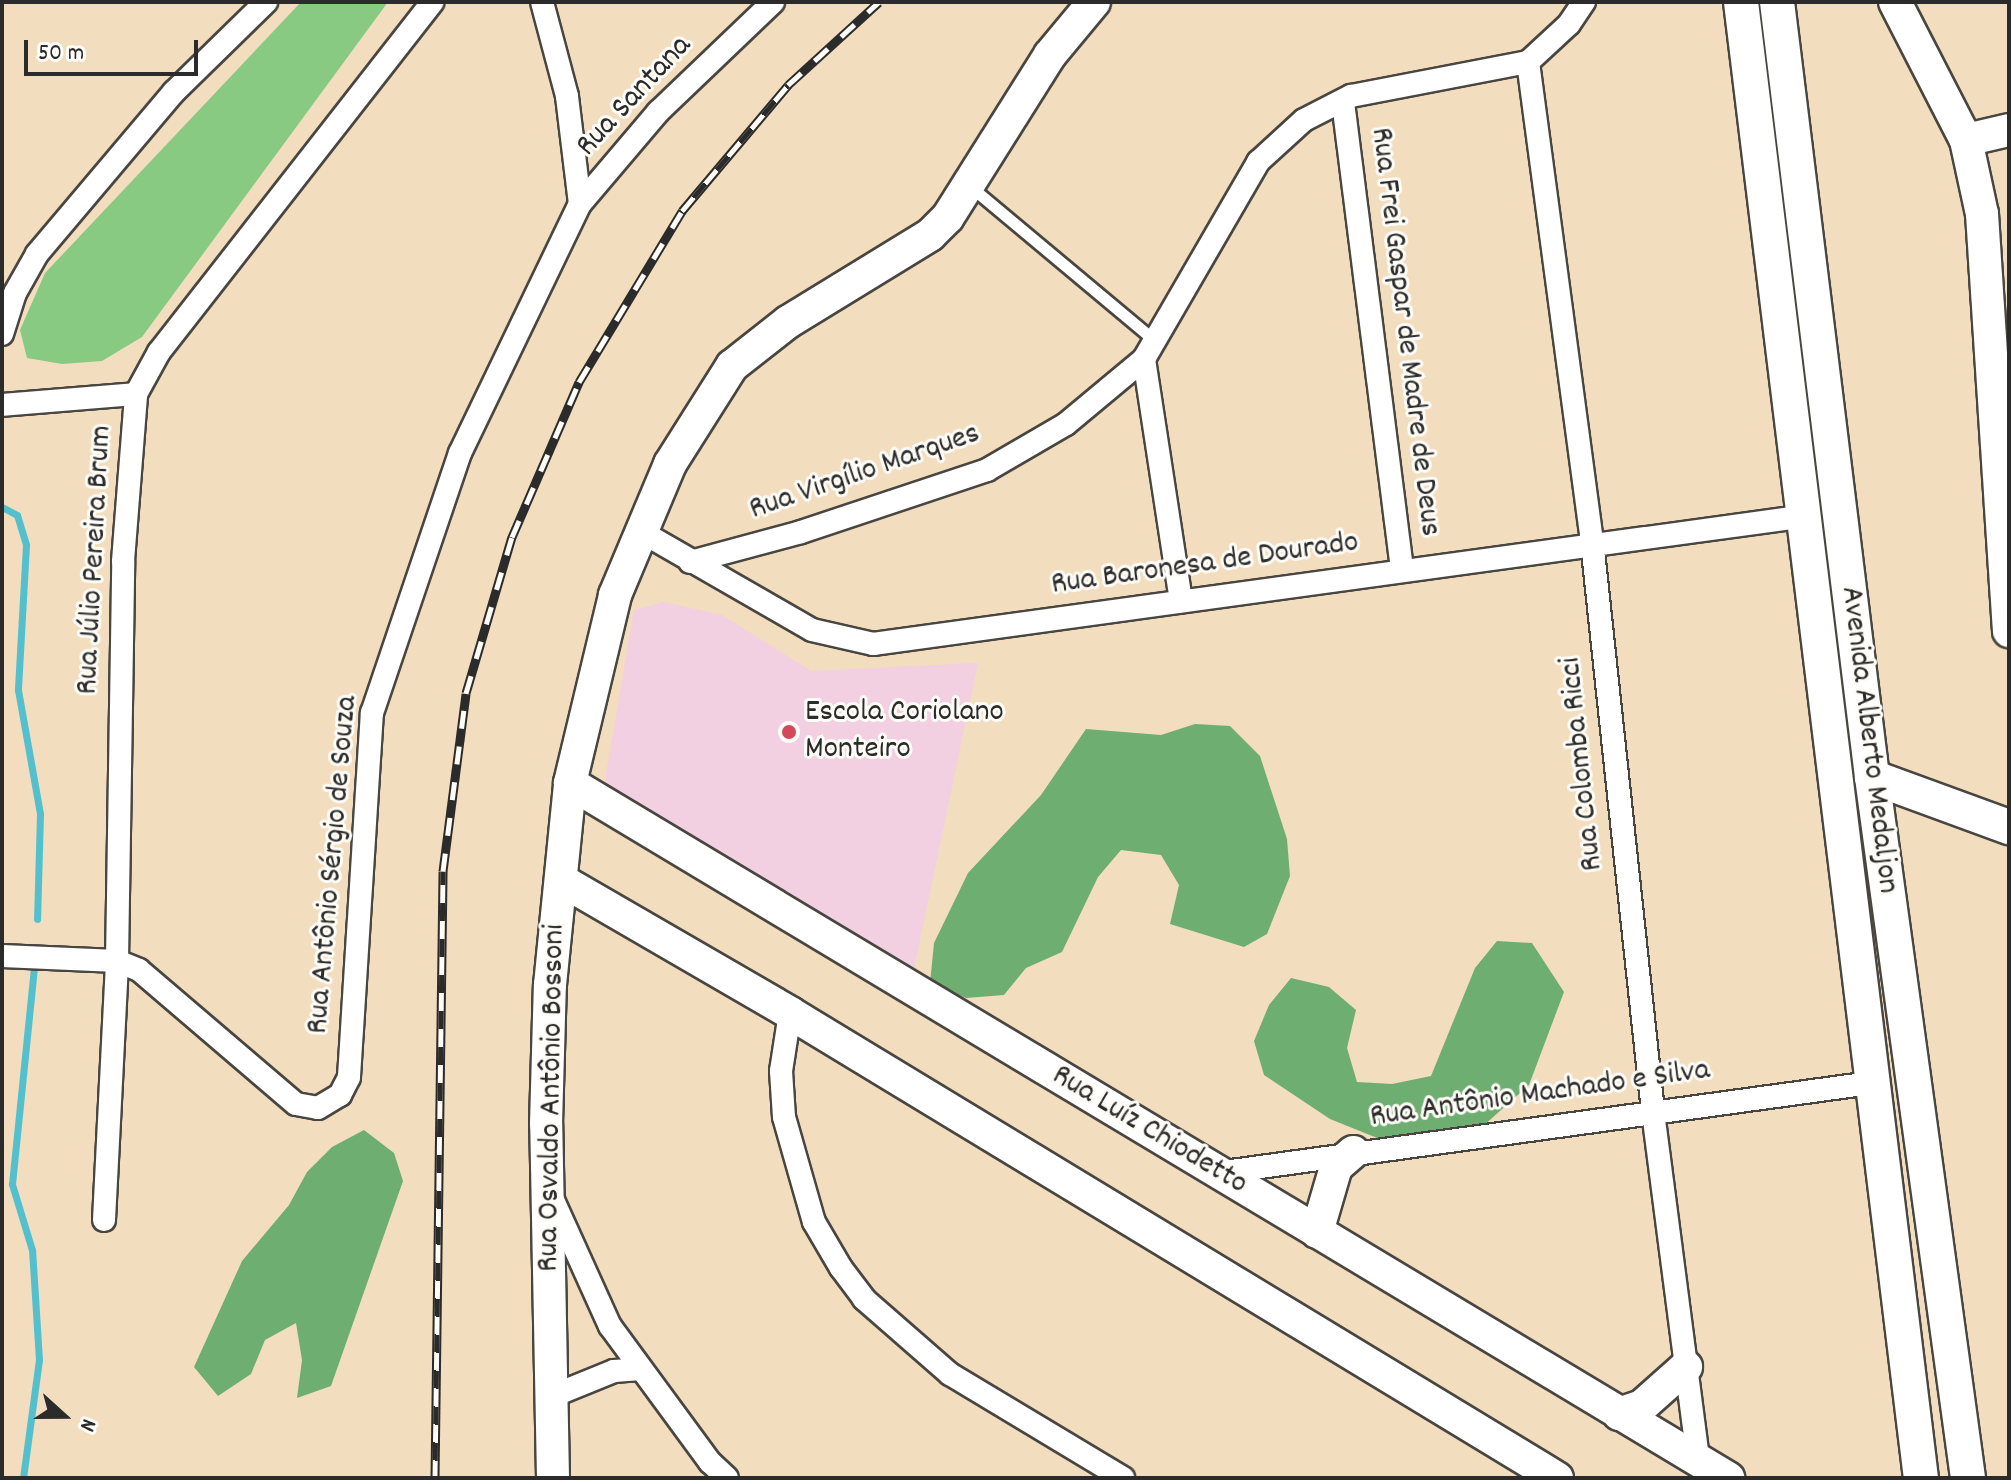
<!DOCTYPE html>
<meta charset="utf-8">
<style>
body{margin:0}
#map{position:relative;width:2011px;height:1480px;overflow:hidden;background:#f2ddbf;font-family:Dekko,sans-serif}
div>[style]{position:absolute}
.built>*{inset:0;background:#f2cfe1}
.green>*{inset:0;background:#89ca83}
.forest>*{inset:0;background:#6eae71}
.stream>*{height:7px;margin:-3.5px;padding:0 3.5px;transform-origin:3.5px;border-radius:3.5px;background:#54c0cd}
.roads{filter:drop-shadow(2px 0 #494641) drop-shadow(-2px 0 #494641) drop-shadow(0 2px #494641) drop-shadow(0 -2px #494641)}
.lane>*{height:11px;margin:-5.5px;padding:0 5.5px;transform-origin:5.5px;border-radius:5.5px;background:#fff}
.street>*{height:22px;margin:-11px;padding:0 11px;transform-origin:11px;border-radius:11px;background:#fff}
.secondary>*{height:32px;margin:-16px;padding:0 16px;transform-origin:16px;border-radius:16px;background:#fff}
.primary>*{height:34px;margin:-17px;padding:0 17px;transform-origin:17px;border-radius:17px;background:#fff}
.rail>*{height:9px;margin-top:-4.5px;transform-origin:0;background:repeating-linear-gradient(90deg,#fdfcf7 0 18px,#2b2b2b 0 36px);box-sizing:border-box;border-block:2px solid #2b2b2b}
.dots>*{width:22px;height:22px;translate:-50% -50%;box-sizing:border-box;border:4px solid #fdfcf7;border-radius:50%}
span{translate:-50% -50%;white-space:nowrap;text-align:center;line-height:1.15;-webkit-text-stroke:6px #fdfcf7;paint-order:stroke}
.street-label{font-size:32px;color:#2b2b2b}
.poi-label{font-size:32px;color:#2b2b2b}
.left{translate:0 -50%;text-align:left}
.frame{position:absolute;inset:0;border:4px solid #2b2b2b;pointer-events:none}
.north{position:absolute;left:24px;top:1376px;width:80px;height:80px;-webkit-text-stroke:6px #fdfcf7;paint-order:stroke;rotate:111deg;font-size:22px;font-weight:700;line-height:32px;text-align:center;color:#2b2b2b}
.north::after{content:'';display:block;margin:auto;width:28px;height:36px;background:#2b2b2b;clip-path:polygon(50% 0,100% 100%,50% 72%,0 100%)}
.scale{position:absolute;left:24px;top:40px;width:174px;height:36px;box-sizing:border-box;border:4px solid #2b2b2b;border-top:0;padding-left:10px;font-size:24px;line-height:28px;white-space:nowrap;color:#2b2b2b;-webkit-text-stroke:6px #fdfcf7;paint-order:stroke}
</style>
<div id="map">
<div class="built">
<i style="clip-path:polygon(663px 602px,722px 615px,811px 671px,978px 663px,912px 978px,603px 792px,634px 610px)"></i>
</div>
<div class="green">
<i style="clip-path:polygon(301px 2px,388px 2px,142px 337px,102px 361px,62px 364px,27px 358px,20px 330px,45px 273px)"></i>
</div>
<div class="forest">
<i style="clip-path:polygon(1195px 724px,1230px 726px,1260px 756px,1287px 839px,1290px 876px,1267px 934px,1244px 947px,1170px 924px,1179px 885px,1161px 855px,1121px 850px,1098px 877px,1062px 952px,1026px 968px,1004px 995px,966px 998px,930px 983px,934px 943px,968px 873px,1041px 795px,1086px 729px,1161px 735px)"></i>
<i style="clip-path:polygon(1497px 941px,1532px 943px,1564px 992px,1529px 1085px,1473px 1135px,1402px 1148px,1330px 1119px,1264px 1075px,1254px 1041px,1269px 1005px,1291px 978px,1329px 987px,1356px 1010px,1347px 1048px,1357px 1082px,1392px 1084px,1431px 1076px,1475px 968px)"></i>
<i style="clip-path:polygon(364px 1130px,394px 1153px,403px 1181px,331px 1386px,297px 1398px,302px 1360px,296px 1323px,265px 1340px,251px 1374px,218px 1396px,194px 1367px,242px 1261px,289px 1205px,307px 1172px,332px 1147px)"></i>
</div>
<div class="stream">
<i style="left:2px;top:507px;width:17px;rotate:28deg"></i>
<i style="left:17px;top:515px;width:31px;rotate:73deg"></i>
<i style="left:26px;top:545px;width:145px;rotate:93.2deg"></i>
<i style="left:18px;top:690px;width:126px;rotate:79.9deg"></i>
<i style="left:40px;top:814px;width:105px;rotate:91.6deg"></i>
<i style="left:23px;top:1478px;width:119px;rotate:-82.3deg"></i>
<i style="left:39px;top:1360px;width:110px;rotate:-93.6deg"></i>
<i style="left:32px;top:1250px;width:69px;rotate:-106.9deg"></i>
<i style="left:12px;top:1184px;width:219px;rotate:-84.2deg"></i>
</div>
<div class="roads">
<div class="lane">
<i style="left:971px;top:187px;width:239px;rotate:39.9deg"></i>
</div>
<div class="street">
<i style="left:1528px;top:62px;width:484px;rotate:82.4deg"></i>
<i style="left:1592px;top:542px;width:573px;rotate:83.89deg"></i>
<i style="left:1653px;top:1112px;width:351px;rotate:82.6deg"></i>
<i style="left:1343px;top:102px;width:471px;rotate:82.8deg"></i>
<i style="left:580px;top:204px;width:121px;rotate:-49.7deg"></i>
<i style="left:658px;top:112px;width:159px;rotate:-43.7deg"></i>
<i style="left:2px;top:334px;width:43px;rotate:-72.4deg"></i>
<i style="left:15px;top:293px;width:45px;rotate:-60.6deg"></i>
<i style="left:37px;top:254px;width:212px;rotate:-49.8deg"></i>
<i style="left:174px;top:92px;width:129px;rotate:-44.4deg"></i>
<i style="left:1144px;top:359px;width:245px;rotate:81.3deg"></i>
<i style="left:2px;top:405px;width:134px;rotate:-4.7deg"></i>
<i style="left:640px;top:531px;width:198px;rotate:29.9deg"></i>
<i style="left:812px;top:630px;width:63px;rotate:12.9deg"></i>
<i style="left:873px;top:644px;width:942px;rotate:-7.81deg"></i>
<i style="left:690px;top:562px;width:115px;rotate:-15.1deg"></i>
<i style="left:801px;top:532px;width:196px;rotate:-18.4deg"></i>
<i style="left:987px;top:470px;width:91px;rotate:-30.2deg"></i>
<i style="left:1066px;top:424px;width:102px;rotate:-39.8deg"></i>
<i style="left:1144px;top:359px;width:228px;rotate:-59.9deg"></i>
<i style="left:1258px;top:162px;width:62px;rotate:-42.4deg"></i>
<i style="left:1304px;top:120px;width:53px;rotate:-27.1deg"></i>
<i style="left:1351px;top:96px;width:180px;rotate:-10.9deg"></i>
<i style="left:1528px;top:62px;width:56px;rotate:-42.8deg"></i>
<i style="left:1569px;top:24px;width:27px;rotate:-56deg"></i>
<i style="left:2px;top:956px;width:115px;rotate:2.5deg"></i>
<i style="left:117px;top:961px;width:24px;rotate:22deg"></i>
<i style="left:139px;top:970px;width:206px;rotate:40.5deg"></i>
<i style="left:296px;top:1104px;width:22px;rotate:10deg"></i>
<i style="left:318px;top:1108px;width:26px;rotate:-31deg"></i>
<i style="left:340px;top:1095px;width:20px;rotate:-63deg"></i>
<i style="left:349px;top:1077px;width:365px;rotate:-86.4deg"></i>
<i style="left:372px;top:713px;width:274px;rotate:-71.3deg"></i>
<i style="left:460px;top:453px;width:276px;rotate:-64.3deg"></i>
<i style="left:580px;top:204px;width:109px;rotate:-96.9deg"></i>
<i style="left:567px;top:96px;width:97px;rotate:-104.9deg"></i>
<i style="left:790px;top:1013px;width:59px;rotate:98.8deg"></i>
<i style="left:781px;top:1071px;width:46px;rotate:86.3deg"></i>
<i style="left:784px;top:1117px;width:109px;rotate:74.1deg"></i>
<i style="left:814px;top:1222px;width:53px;rotate:59.6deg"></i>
<i style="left:841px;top:1268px;width:39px;rotate:53deg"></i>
<i style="left:864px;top:1299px;width:114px;rotate:41.1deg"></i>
<i style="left:950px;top:1374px;width:202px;rotate:31deg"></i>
<i style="left:1217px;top:1173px;width:660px;rotate:-7.84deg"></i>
<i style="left:553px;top:1200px;width:138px;rotate:65.7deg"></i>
<i style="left:610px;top:1326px;width:169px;rotate:53.7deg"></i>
<i style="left:710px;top:1462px;width:23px;rotate:43deg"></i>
<i style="left:104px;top:1220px;width:259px;rotate:-87.1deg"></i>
<i style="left:117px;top:961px;width:400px;rotate:-89.1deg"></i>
<i style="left:123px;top:561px;width:168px;rotate:-85.5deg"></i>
<i style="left:136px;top:394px;width:48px;rotate:-61.3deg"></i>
<i style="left:159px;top:352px;width:444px;rotate:-52deg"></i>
<i style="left:550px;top:1397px;width:69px;rotate:-22.1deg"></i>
<i style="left:614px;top:1371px;width:27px;rotate:-4deg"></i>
</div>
<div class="secondary">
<i style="left:1895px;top:2px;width:155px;rotate:62.8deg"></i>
<i style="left:1966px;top:140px;width:76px;rotate:77.8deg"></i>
<i style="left:1982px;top:214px;width:418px;rotate:86.3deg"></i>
<i style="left:1966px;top:140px;width:44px;rotate:-13.1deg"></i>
<i style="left:570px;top:783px;width:1351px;rotate:30.97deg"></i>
<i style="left:561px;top:880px;width:265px;rotate:30.1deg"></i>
<i style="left:790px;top:1013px;width:897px;rotate:31.23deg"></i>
<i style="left:1317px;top:1232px;width:68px;rotate:-73.7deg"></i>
<i style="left:1336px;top:1167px;width:23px;rotate:-41deg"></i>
<i style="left:1619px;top:1414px;width:24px;rotate:-19deg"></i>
<i style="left:1642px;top:1406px;width:59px;rotate:-41.6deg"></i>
<i style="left:553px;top:1478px;width:354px;rotate:-91.1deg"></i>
<i style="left:546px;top:1124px;width:139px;rotate:-88.4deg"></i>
<i style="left:550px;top:985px;width:203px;rotate:-84.3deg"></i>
<i style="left:570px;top:783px;width:193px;rotate:-76.5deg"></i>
<i style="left:615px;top:595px;width:142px;rotate:-67.2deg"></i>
<i style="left:670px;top:464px;width:116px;rotate:-57.7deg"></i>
<i style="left:732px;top:366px;width:71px;rotate:-38.2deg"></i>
<i style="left:788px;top:322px;width:167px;rotate:-31.5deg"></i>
<i style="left:930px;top:235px;width:25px;rotate:-45deg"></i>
<i style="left:948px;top:217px;width:191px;rotate:-57.8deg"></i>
<i style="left:1050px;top:55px;width:69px;rotate:-50.3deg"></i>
</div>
<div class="primary">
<i style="left:1741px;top:2px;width:1487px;rotate:83.05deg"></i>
<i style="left:1777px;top:2px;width:781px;rotate:83.01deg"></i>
<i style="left:1872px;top:777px;width:708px;rotate:82.2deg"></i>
<i style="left:1872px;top:777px;width:146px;rotate:20.1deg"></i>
</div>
</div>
<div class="rail">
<i style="left:435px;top:1478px;width:607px;rotate:-89.24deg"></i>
<i style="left:443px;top:871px;width:179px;rotate:-82.6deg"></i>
<i style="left:466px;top:693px;width:163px;rotate:-73.6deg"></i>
<i style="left:512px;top:537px;width:169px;rotate:-66.6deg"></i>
<i style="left:579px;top:382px;width:200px;rotate:-58.9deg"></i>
<i style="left:682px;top:211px;width:165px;rotate:-49.9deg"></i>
<i style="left:788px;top:85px;width:123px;rotate:-42.4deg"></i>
</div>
<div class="dots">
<i style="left:789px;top:732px;background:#d1495b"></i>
</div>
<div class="street-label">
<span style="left:635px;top:97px;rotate:-47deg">Rua Santana</span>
<span style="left:1404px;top:332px;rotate:83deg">Rua Frei Gaspar de Madre de Deus</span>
<span style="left:865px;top:473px;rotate:-19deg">Rua Virgílio Marques</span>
<span style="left:96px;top:560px;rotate:-87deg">Rua Júlio Pereira Brum</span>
<span style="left:1205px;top:565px;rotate:-8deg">Rua Baronesa de Dourado</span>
<span style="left:1868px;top:740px;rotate:83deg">Avenida Alberto Medaljon</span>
<span style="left:1583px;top:764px;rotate:-96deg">Rua Colomba Ricci</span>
<span style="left:334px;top:865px;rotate:-85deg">Rua Antônio Sérgio de Souza</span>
<span style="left:1540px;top:1095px;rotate:-8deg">Rua Antônio Machado e Silva</span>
<span style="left:553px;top:1098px;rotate:-89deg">Rua Osvaldo Antônio Bossoni</span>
<span style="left:1149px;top:1131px;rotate:31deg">Rua Luíz Chiodetto</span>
</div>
<div class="poi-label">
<span class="left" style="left:805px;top:732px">Escola Coriolano<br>Monteiro</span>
</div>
<div class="frame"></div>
<div class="north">N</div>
<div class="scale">50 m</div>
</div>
